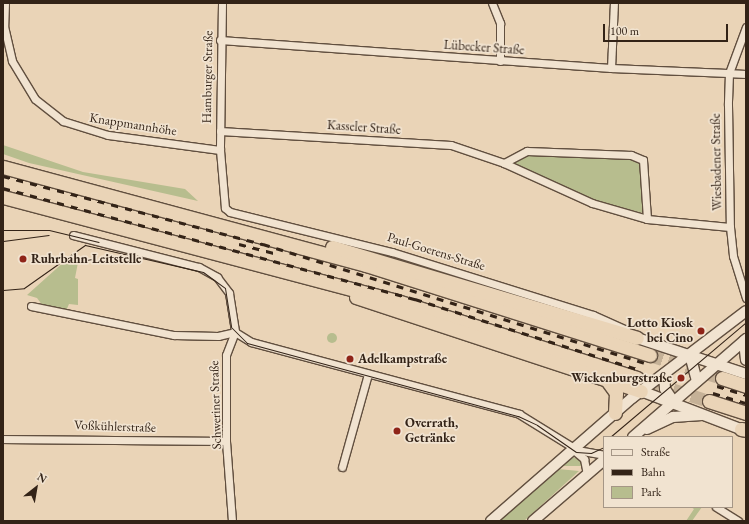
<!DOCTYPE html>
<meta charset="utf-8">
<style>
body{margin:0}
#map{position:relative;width:749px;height:524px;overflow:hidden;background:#ead4b7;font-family:"EB Garamond",serif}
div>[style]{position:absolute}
.green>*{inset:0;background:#b7bd8e}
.round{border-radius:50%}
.highway-tunnel>*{height:13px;margin-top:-6.5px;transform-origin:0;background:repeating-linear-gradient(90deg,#c5b197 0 13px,transparent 0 19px)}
.roads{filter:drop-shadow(1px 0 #614f3f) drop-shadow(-1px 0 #614f3f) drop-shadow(0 1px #614f3f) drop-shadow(0 -1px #614f3f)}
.street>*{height:7px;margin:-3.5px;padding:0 3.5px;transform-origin:3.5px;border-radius:3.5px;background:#f1e3d0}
.secondary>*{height:10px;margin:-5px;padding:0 5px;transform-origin:5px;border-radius:5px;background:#f1e3d0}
.highway>*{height:13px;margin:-6.5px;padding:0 6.5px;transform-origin:6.5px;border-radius:6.5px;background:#ead4b7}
.tram>*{height:1px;margin:-0.5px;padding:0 0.5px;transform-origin:0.5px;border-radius:0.5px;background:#332317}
.rail>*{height:2.5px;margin-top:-1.25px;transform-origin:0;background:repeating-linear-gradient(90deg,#332317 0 7px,transparent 0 14px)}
.dots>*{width:11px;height:11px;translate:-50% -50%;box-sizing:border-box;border:2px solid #f1e3d0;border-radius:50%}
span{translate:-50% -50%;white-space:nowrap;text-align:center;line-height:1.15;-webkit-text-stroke:3.5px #f1e3d0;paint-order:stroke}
.street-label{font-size:13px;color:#332317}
.poi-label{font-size:13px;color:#332317;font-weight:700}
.left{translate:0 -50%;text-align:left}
.right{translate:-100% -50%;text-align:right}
.frame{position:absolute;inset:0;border:4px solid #332317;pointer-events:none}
.legend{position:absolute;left:603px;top:436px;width:130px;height:72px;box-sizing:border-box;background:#f1e3d0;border:1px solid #a59686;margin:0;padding:5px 7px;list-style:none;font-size:12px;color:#332317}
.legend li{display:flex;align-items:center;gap:8px;height:20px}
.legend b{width:20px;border:1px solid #a59686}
.north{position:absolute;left:16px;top:468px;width:40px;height:40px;-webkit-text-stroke:3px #f1e3d0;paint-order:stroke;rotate:31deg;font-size:11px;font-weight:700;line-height:16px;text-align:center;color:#332317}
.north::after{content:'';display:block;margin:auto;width:14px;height:18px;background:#332317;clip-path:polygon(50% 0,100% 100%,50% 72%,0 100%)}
.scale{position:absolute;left:603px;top:24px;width:125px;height:18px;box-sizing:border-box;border:2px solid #332317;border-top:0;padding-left:5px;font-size:12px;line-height:14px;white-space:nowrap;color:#332317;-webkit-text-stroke:3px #f1e3d0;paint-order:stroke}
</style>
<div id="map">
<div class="green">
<i style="clip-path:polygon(3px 145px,83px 172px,185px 189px,198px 201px,29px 163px,3px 154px)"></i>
<i style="clip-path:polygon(527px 155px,630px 157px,640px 163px,643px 213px,593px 200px,512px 163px)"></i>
<i style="clip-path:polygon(75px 252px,79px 257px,75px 278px,78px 279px,78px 305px,69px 304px,66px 311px,43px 306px,37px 298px,27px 295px)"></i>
<i class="round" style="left:327px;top:333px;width:10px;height:10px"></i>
<i style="clip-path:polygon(572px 457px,582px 460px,582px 466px,563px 466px)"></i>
<i style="clip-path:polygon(558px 469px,579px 471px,524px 521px,499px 521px)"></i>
<i style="clip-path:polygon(691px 507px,702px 507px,692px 521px,686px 521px,694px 509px)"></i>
</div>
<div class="highway-tunnel">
<i style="left:650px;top:355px;width:76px;rotate:17.7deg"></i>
<i style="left:637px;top:378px;width:76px;rotate:17.7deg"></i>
</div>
<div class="roads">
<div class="street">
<i style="left:5px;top:3px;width:23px;rotate:92deg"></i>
<i style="left:4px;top:26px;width:36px;rotate:77deg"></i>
<i style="left:12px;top:61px;width:44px;rotate:58.8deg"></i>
<i style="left:35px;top:99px;width:36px;rotate:38deg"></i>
<i style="left:63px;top:121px;width:47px;rotate:17.3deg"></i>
<i style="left:108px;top:135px;width:113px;rotate:7.6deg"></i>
<i style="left:222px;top:3px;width:147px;rotate:90.8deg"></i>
<i style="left:220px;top:150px;width:58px;rotate:85.1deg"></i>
<i style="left:225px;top:208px;width:6px;rotate:39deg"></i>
<i style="left:230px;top:212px;width:167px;rotate:13.9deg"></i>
<i style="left:392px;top:252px;width:211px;rotate:17.4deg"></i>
<i style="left:593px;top:315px;width:36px;rotate:24deg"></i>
<i style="left:492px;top:3px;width:22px;rotate:68deg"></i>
<i style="left:500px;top:23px;width:38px;rotate:90deg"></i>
<i style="left:746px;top:27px;width:49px;rotate:110.3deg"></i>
<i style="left:729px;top:73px;width:32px;rotate:92deg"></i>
<i style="left:728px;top:105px;width:122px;rotate:89.1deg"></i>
<i style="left:730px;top:227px;width:29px;rotate:84deg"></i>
<i style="left:733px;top:256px;width:44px;rotate:72.8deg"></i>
<i style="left:220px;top:40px;width:392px;rotate:4.1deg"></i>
<i style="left:611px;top:68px;width:135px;rotate:2.5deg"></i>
<i style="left:611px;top:68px;width:65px;rotate:-87.4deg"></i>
<i style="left:220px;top:131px;width:231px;rotate:3.5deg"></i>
<i style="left:451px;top:145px;width:56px;rotate:18.8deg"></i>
<i style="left:504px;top:163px;width:26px;rotate:-28deg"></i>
<i style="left:527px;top:151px;width:104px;rotate:2.2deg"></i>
<i style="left:631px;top:155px;width:13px;rotate:23deg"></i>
<i style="left:643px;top:160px;width:59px;rotate:86.1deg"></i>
<i style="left:647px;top:219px;width:83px;rotate:5.5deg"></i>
<i style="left:504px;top:163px;width:97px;rotate:24.4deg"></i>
<i style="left:592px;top:203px;width:57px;rotate:16.2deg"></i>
<i style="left:73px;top:235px;width:130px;rotate:14.3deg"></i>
<i style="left:199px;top:267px;width:21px;rotate:29deg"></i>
<i style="left:217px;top:277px;width:20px;rotate:53deg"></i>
<i style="left:229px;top:293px;width:39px;rotate:81deg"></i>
<i style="left:235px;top:332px;width:19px;rotate:32deg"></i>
<i style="left:251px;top:342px;width:278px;rotate:15deg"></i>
<i style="left:519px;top:414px;width:68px;rotate:31.8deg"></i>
<i style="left:577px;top:450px;width:27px;rotate:10deg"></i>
<i style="left:31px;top:306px;width:146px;rotate:11.5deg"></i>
<i style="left:174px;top:335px;width:44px;rotate:1.3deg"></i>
<i style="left:218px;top:336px;width:17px;rotate:-13deg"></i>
<i style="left:3px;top:439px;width:223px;rotate:0.5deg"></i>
<i style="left:576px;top:452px;width:11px;rotate:41deg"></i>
<i style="left:584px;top:459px;width:16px;rotate:79deg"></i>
<i style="left:342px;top:467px;width:97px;rotate:-74.4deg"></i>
<i style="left:716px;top:507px;width:26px;rotate:32deg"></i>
<i style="left:232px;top:521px;width:80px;rotate:-94.3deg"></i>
<i style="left:226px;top:441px;width:86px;rotate:-90deg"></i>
<i style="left:226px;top:355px;width:25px;rotate:-69deg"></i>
</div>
<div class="secondary">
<i style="left:637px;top:338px;width:115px;rotate:18.3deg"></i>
<i style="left:744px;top:341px;width:19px;rotate:84deg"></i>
<i style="left:690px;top:355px;width:27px;rotate:75deg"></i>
<i style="left:664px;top:374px;width:15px;rotate:86deg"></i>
<i style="left:665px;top:389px;width:14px;rotate:56deg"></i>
<i style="left:641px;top:391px;width:112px;rotate:20.9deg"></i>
<i style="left:647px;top:429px;width:29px;rotate:-25deg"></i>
<i style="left:673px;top:417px;width:29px;rotate:-4deg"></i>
<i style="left:633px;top:437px;width:150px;rotate:-40.9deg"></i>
<i style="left:491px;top:521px;width:187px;rotate:-41.1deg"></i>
<i style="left:632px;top:398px;width:143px;rotate:-37.3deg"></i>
<i style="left:533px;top:521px;width:94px;rotate:-40.7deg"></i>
</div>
<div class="highway">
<i style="left:3px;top:167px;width:376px;rotate:15.1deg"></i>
<i style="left:366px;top:265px;width:298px;rotate:17.6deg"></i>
<i style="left:3px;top:197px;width:407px;rotate:14.8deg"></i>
<i style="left:397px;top:301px;width:252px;rotate:17.8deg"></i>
<i style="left:332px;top:247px;width:318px;rotate:16.6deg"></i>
<i style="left:356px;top:297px;width:300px;rotate:18.3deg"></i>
<i style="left:722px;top:378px;width:25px;rotate:18deg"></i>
<i style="left:606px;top:379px;width:17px;rotate:54deg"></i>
<i style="left:616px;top:393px;width:20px;rotate:93deg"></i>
<i style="left:709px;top:401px;width:39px;rotate:18deg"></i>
<i style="left:741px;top:429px;width:5px;rotate:11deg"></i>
</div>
</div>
<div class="tram">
<i style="left:3px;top:230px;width:46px"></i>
<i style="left:49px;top:230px;width:51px;rotate:13.5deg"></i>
<i style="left:3px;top:241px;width:46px;rotate:-7.4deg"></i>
<i style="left:3px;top:290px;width:21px;rotate:-5deg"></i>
<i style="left:24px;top:288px;width:75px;rotate:-35.2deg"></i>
<i style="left:85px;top:245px;width:121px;rotate:12.9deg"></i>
<i style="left:203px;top:272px;width:27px;rotate:36deg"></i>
<i style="left:225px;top:288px;width:39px;rotate:81deg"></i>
<i style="left:231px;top:327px;width:23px;rotate:45deg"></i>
<i style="left:247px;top:343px;width:281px;rotate:15.1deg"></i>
<i style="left:518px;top:416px;width:21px;rotate:25deg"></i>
<i style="left:537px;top:425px;width:47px;rotate:34.7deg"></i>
<i style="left:576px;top:452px;width:15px;rotate:4deg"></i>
<i style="left:591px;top:453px;width:14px;rotate:-25deg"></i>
<i style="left:610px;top:437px;width:178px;rotate:-40.2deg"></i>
</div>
<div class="rail">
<i style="left:3px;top:176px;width:269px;rotate:14.7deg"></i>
<i style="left:263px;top:244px;width:401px;rotate:17.3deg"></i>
<i style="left:3px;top:188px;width:427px;rotate:15.1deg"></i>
<i style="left:415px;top:299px;width:236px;rotate:17.5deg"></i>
<i style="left:239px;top:244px;width:40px;rotate:14.4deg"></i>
<i style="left:717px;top:386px;width:30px;rotate:17deg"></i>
<i style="left:713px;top:393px;width:34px;rotate:17deg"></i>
</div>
<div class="dots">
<i style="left:23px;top:259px;background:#8f2418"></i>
<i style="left:701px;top:331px;background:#8f2418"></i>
<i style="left:350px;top:359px;background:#8f2418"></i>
<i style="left:681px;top:378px;background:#8f2418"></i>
<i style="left:397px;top:431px;background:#8f2418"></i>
</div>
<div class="street-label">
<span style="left:484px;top:48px;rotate:4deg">Lübecker Straße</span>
<span style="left:208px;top:77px;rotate:-89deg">Hamburger Straße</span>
<span style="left:133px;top:125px;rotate:9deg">Knappmannhöhe</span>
<span style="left:364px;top:128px;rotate:4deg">Kasseler Straße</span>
<span style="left:717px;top:162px;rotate:-91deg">Wiesbadener Straße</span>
<span style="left:436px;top:252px;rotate:17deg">Paul-Goerens-Straße</span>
<span style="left:216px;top:405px;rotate:-92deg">Schweriner Straße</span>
<span style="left:115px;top:427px;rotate:2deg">Voßkühlerstraße</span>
</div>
<div class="poi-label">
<span class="left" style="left:31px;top:259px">Ruhrbahn-Leitstelle</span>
<span class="right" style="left:693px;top:331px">Lotto Kiosk<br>bei Cino</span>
<span class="left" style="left:358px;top:359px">Adelkampstraße</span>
<span class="right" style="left:672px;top:378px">Wickenburgstraße</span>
<span class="left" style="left:405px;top:431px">Overrath,<br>Getränke</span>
</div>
<div class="frame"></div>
<ul class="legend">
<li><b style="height:5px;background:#f1e3d0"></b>Straße</li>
<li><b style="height:5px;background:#332317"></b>Bahn</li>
<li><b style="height:11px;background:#b7bd8e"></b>Park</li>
</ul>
<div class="north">N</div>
<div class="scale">100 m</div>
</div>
